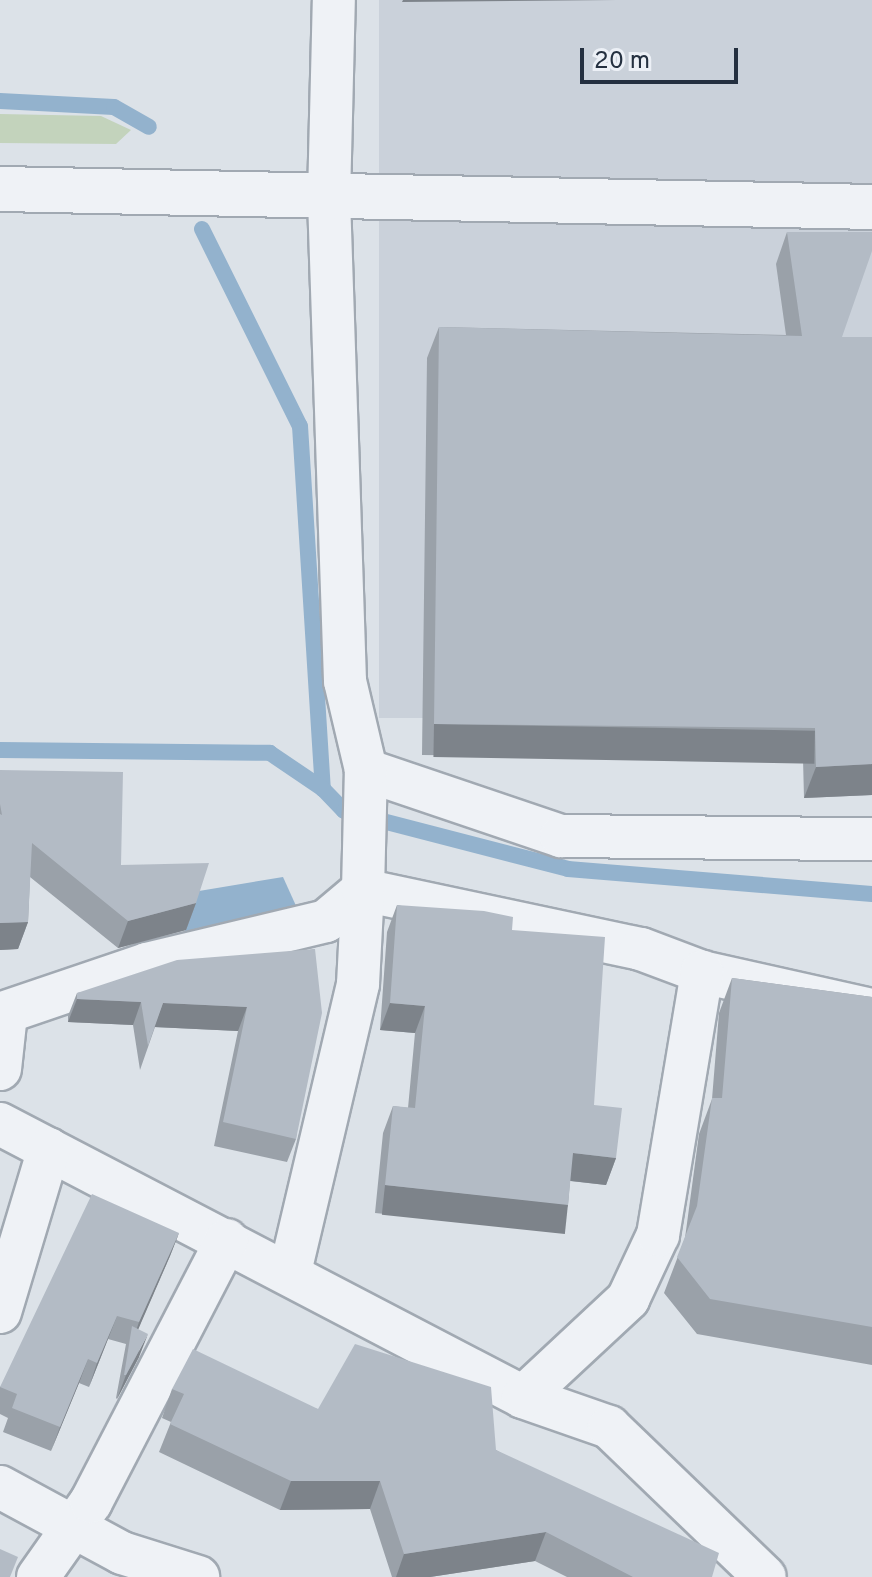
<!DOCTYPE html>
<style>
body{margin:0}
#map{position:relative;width:872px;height:1577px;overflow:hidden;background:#dce2e8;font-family:Overpass,sans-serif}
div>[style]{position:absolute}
.built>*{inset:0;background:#cad1da;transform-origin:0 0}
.green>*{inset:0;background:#c3d3bc}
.water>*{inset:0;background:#93b2cd}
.stream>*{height:16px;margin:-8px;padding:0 8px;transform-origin:8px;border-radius:8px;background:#93b2cd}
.roads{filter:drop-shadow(2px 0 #a1a9b2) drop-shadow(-2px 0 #a1a9b2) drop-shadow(0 2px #a1a9b2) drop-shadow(0 -2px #a1a9b2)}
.minor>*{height:42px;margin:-21px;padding:0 21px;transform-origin:21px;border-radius:21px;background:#eff2f6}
.tertiary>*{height:44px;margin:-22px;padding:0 22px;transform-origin:22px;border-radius:22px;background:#eff2f6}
.wall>*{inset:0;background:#9aa1a9}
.shaded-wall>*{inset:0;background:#7d838a;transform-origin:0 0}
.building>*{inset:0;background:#b3bbc5}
span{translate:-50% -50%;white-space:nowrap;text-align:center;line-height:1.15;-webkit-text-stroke:7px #ecf0f6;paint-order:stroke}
.scale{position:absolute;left:580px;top:48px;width:158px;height:36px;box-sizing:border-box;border:4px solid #243040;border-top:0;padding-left:10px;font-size:24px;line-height:28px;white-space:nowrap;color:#243040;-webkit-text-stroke:6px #ecf0f6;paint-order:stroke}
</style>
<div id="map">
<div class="built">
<i style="left:379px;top:0;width:493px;height:718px"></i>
</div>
<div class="green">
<i style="clip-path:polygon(0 114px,101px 116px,131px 130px,116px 144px,0 143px)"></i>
</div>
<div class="water">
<i style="clip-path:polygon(283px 877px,297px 908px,183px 937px,199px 891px)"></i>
</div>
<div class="stream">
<i style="left:0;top:101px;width:114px;rotate:3deg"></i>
<i style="left:114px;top:107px;width:40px;rotate:29.7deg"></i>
<i style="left:202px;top:229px;width:220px;rotate:63.6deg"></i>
<i style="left:300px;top:426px;width:364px;rotate:86.4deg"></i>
<i style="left:323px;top:789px;width:30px;rotate:46deg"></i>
<i style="left:344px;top:811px;width:231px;rotate:14.5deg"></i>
<i style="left:568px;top:869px;width:305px;rotate:4.7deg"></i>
<i style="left:0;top:750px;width:270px;rotate:0.6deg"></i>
<i style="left:270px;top:753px;width:64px;rotate:34.2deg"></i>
</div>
<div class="roads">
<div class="minor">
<i style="left:366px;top:770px;width:206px;rotate:18.7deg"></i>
<i style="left:561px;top:836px;width:311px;rotate:0.6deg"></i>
<i style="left:0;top:1014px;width:155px;rotate:-18.8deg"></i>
<i style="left:147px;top:964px;width:184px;rotate:-13.5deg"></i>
<i style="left:326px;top:921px;width:48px;rotate:-40deg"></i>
<i style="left:363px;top:890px;width:284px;rotate:12deg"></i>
<i style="left:641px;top:949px;width:65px;rotate:20.7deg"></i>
<i style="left:702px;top:972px;width:174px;rotate:12.6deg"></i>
<i style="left:0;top:1069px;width:55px;rotate:-83.8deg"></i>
<i style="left:0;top:1124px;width:590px;rotate:27.56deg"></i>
<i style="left:523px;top:1397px;width:91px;rotate:19.2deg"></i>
<i style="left:609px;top:1427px;width:216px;rotate:43.9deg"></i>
<i style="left:290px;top:1272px;width:296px;rotate:-76.7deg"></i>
<i style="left:358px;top:984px;width:94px;rotate:-87deg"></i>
<i style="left:363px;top:890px;width:120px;rotate:-88.6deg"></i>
<i style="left:366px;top:770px;width:91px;rotate:-103.3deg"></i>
<i style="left:345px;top:681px;width:483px;rotate:-91.9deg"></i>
<i style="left:329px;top:198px;width:198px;rotate:-88.6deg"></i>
<i style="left:0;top:1312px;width:170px;rotate:-73.3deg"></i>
<i style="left:523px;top:1397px;width:144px;rotate:-43deg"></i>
<i style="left:628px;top:1299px;width:71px;rotate:-64.9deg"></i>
<i style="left:658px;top:1235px;width:267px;rotate:-80.5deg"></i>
<i style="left:0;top:1487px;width:139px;rotate:28.4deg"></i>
<i style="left:122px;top:1553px;width:80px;rotate:17.5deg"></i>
<i style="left:38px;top:1577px;width:92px;rotate:-54.8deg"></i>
<i style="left:91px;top:1502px;width:295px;rotate:-62.6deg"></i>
</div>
<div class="tertiary">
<i style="left:0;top:189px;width:872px;rotate:1.18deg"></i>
</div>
</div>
<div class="wall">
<i style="clip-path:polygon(787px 232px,842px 337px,872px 795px,804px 798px,803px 759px,422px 755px,427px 358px,439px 327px,786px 335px,776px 264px)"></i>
<i style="clip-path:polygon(0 770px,121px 865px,196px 903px,186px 930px,118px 948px,30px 877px,28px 922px,18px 949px,0 950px)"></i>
<i style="clip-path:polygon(397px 905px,512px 930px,594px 1105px,616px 1158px,606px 1185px,570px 1181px,568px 1205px,558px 1232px,375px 1213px,383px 1133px,393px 1106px,408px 1108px,415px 1033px,380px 1030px,387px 932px)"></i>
<i style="clip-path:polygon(315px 949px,296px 1139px,287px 1162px,214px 1146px,238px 1031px,155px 1027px,140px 1070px,133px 1025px,68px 1022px,68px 1016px,77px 993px)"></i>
<i style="clip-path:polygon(732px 978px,872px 997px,872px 1365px,697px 1334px,664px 1293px,685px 1238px,699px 1134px,712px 1099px,719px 1013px)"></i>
<i style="clip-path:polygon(179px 1233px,170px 1256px,138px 1329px,139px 1357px,117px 1399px,116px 1398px,126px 1344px,108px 1339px,89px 1387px,79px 1383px,51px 1451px,3px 1432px,8px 1418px,0 1414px,0 1387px)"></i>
<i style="clip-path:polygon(172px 1389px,318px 1409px,496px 1450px,712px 1577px,567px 1577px,535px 1561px,430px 1577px,392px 1577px,370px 1509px,280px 1510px,159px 1452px,171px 1422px,162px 1418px)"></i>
</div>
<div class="shaded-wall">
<i style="clip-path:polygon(403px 0,616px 0,402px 2px)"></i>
<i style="left:434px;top:724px;width:381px;height:33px;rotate:1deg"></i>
<i style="clip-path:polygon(872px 764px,872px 795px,804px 798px,816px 767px)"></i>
<i style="clip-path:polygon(196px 903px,186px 930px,118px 948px,128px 921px)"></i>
<i style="clip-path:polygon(28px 922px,18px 949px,0 950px,0 923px)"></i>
<i style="clip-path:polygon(77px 999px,141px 1002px,133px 1025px,68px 1022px)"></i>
<i style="clip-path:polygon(163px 1003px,247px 1007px,238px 1031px,154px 1027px)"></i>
<i style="clip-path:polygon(390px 1003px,425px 1006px,415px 1033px,380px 1030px)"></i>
<i style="clip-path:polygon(573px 1153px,616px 1158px,606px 1185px,563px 1180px)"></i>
<i style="left:385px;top:1185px;width:184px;height:30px;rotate:6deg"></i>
<i style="clip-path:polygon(179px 1233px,170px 1256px,131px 1346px,139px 1322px)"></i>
<i style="clip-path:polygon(117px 1316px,108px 1339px,89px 1387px,97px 1363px)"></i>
<i style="clip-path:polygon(148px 1334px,139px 1357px,117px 1399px,126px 1375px)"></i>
<i style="clip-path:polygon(88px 1359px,79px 1383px,51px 1451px,60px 1427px)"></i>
<i style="clip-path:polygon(291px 1481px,380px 1481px,370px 1509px,280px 1510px)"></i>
<i style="clip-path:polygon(546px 1532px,535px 1561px,430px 1577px,396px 1577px,404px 1554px)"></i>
</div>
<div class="building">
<i style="clip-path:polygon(787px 232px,872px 232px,872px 251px,842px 337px,872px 337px,872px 764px,816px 767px,815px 728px,434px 724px,439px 327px,802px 336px)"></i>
<i style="clip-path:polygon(0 770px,123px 772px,121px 865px,209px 863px,196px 903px,128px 921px,32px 843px,28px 922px,0 923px,0 814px,2px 815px,0 804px)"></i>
<i style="clip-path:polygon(397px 905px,484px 911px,513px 917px,512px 930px,605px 937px,594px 1105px,622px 1108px,616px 1158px,573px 1153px,568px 1205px,385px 1185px,393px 1106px,415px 1108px,425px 1006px,390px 1003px)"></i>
<i style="clip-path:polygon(315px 949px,322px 1013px,296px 1139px,223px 1122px,247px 1007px,163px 1003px,148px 1046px,141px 1002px,77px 999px,77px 993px,177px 960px)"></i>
<i style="clip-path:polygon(732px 978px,872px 997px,872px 1327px,710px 1299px,677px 1257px,697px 1206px,712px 1098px,722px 1098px)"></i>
<i style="clip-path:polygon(92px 1194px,179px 1233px,139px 1322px,117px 1316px,97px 1363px,88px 1359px,60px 1427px,12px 1408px,17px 1394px,0 1387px)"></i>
<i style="clip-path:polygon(132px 1326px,148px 1334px,126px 1375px,124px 1375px)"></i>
<i style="clip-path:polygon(355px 1344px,491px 1387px,496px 1450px,719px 1553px,712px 1577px,633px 1577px,546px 1532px,404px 1554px,380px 1481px,291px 1481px,170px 1424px,184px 1394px,172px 1389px,193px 1349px,318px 1409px)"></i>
<i style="clip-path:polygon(0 1549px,18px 1557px,10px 1577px,0 1577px)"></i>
</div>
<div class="scale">20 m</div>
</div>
